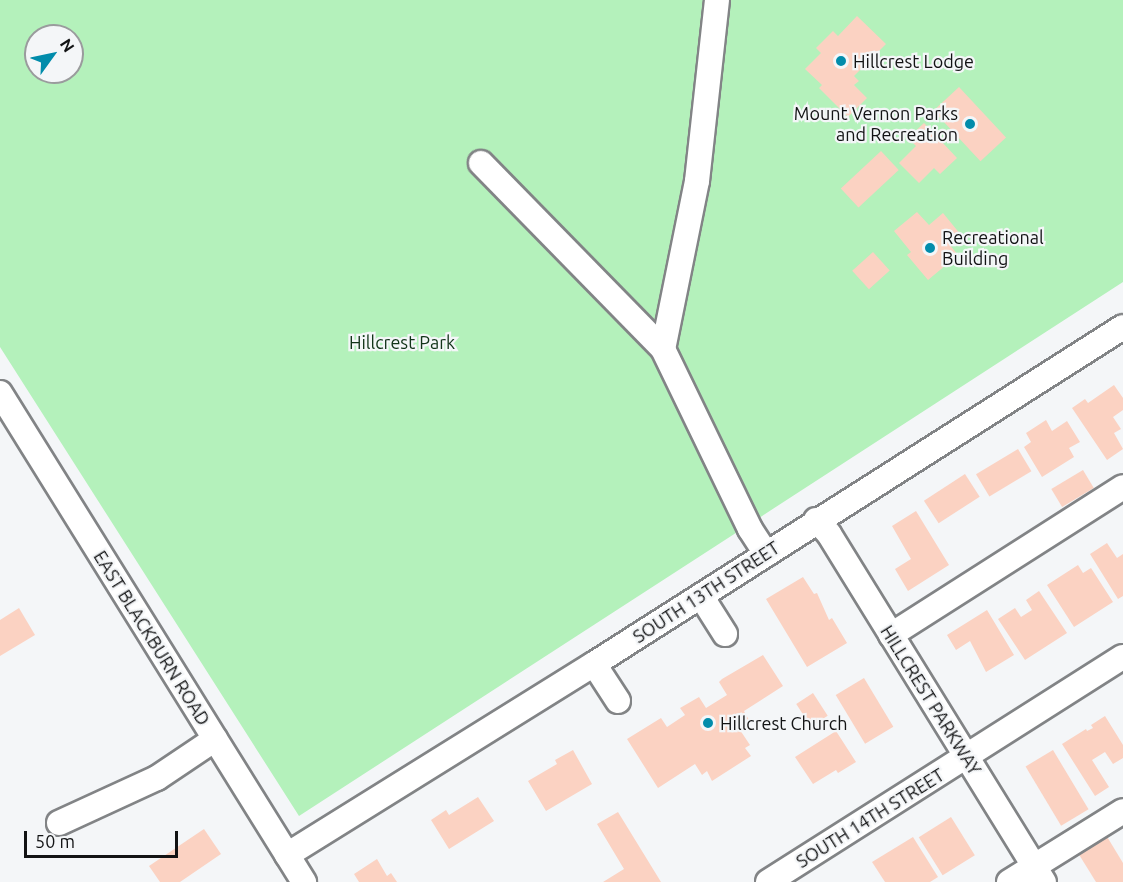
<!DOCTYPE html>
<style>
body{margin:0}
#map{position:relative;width:1123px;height:882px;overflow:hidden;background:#f4f6f8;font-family:Ubuntu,sans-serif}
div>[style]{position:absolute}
.green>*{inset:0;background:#b4f1bb}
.building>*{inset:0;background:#fbd2c2;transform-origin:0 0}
.roads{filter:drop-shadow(2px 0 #828486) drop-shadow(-2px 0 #828486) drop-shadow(0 2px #828486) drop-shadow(0 -2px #828486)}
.minor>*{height:24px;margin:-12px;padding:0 12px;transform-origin:12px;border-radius:12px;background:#fff}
.dots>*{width:16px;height:16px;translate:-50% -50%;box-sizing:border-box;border:3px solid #f4f6f8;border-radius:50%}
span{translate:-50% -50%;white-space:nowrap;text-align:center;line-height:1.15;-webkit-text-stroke:4.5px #f4f6f8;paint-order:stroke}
.poi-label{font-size:18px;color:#121314}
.left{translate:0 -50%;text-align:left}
.right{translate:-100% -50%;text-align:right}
.park-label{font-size:18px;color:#123419}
.street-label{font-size:18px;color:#121314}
.north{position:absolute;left:24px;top:24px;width:60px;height:60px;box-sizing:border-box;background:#f4f6f8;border:2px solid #9a9b9d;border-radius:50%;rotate:57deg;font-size:16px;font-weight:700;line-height:24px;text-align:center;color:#121314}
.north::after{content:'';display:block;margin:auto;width:21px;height:27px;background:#018cab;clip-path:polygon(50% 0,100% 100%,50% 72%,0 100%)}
.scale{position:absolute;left:24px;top:831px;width:154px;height:27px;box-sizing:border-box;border:3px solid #121314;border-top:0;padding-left:8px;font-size:18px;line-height:21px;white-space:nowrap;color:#121314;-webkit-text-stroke:4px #f4f6f8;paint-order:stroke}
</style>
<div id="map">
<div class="green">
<i style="clip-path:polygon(evenodd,0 0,1123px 0,1123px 282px,299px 816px,0 347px,0 0,36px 36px,72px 36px,72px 72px,36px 72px,36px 36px)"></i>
</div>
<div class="building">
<i style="clip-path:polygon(857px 16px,886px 44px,854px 76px,859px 81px,854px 85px,867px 98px,848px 117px,819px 88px,822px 85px,805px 69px,821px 53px,816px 48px,833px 31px,838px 36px)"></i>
<i style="left:959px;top:87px;width:69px;height:35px;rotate:47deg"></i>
<i style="clip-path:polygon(924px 123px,957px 158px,940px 174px,934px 168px,919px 183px,899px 163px,916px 146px,908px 138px)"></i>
<i style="left:881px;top:151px;width:26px;height:55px;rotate:47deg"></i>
<i style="clip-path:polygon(917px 212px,929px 225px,943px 213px,961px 235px,949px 244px,958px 255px,928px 280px,907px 255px,911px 252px,894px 231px)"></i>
<i style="left:873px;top:252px;width:25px;height:28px;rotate:48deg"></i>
<i style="clip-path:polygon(1114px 385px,1123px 398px,1123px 410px,1113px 417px,1121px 429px,1114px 433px,1123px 449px,1107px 460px,1072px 408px,1085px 399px,1088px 403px)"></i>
<i style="clip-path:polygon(1046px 420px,1052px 431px,1067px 421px,1080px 442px,1069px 448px,1074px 457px,1042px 477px,1024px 447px,1031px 442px,1026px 433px)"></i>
<i style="left:1018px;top:449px;width:26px;height:49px;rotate:59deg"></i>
<i style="left:1083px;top:470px;width:21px;height:37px;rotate:59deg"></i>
<i style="left:965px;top:474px;width:27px;height:49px;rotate:57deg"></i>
<i style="clip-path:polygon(916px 511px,949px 565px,908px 591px,895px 569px,911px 559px,892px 526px)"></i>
<i style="clip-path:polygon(1107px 543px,1117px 558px,1123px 554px,1123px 596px,1118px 599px,1090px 554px)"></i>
<i style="clip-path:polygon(1078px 565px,1083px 573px,1091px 568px,1113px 602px,1074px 627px,1047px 585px)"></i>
<i style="clip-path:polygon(803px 577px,814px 594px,817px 593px,829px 620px,832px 618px,847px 643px,807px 667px,766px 599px)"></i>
<i style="clip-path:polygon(1039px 591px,1067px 633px,1025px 660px,998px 619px,1015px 608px,1021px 617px,1032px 610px,1026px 600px)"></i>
<i style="clip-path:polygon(19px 608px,35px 635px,0 656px,0 620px)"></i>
<i style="clip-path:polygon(987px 610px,1014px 655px,986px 672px,970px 641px,956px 650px,947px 635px)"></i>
<i style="clip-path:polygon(763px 655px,783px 686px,744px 711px,749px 720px,738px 727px,750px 745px,745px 748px,751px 756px,712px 781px,707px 771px,702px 775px,695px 764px,658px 788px,627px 739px,661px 718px,667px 727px,685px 715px,680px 708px,699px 697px,706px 708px,727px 695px,719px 682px,722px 679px)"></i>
<i style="left:864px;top:678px;width:57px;height:33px;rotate:59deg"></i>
<i style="left:813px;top:693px;width:27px;height:20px;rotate:57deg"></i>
<i style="clip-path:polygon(1105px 716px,1123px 745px,1123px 758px,1113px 764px,1105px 752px,1092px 760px,1109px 787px,1095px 796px,1062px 744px,1086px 729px,1087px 731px,1093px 728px,1091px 725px)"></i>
<i style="clip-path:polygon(836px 731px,856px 762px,838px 773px,836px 770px,813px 784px,795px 757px)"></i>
<i style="clip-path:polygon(573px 750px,592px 784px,546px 811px,528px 781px,557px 764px,555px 760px)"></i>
<i style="left:1053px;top:750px;width:69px;height:32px;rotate:59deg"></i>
<i style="clip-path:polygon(478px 797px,494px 821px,449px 849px,431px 820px,446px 810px,449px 815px)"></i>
<i style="clip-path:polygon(618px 812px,661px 882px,603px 882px,624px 869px,597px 824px)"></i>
<i style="left:951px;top:817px;width:45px;height:38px;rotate:58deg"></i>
<i style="clip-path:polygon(204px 829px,221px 854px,180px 882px,160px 882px,149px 866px)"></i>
<i style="clip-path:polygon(1106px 835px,1123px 863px,1123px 882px,1096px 882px,1078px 853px)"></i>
<i style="clip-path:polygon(913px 837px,938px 877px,930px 882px,885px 882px,872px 862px)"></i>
<i style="clip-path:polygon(377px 859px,387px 876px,391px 873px,397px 882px,359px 882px,354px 874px)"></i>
</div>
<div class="roads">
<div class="minor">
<i style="left:717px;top:0;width:182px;rotate:96.3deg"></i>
<i style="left:697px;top:181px;width:171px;rotate:101.4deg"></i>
<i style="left:663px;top:349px;width:200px;rotate:64.2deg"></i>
<i style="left:750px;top:529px;width:30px;rotate:57deg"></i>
<i style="left:481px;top:163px;width:260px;rotate:45.6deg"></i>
<i style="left:0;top:393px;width:576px;rotate:58.13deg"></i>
<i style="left:816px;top:520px;width:19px;rotate:47deg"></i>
<i style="left:829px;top:534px;width:409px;rotate:58.3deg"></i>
<i style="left:701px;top:596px;width:45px;rotate:57.7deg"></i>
<i style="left:891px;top:635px;width:275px;rotate:-32.5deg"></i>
<i style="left:594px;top:664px;width:44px;rotate:57deg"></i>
<i style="left:59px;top:823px;width:108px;rotate:-24.7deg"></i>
<i style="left:157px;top:778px;width:70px;rotate:-33.9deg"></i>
<i style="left:287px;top:855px;width:362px;rotate:-31.9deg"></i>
<i style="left:594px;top:664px;width:627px;rotate:-32.5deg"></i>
<i style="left:768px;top:882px;width:420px;rotate:-32.4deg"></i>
<i style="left:1009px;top:882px;width:134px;rotate:-31.9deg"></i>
</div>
</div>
<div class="dots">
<i style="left:841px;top:61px;background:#018cab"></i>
<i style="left:970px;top:124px;background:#018cab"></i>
<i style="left:930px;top:248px;background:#018cab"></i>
<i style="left:708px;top:723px;background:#018cab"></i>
</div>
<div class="poi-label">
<span class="left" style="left:853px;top:61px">Hillcrest Lodge</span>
<span class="right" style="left:958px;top:124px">Mount Vernon Parks<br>and Recreation</span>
<span class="left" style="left:942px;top:248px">Recreational<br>Building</span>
<span class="left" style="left:720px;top:723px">Hillcrest Church</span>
</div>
<div class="park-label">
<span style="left:402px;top:342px">Hillcrest Park</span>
</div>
<div class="street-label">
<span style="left:706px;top:592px;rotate:-33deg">SOUTH 13TH STREET</span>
<span style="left:152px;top:638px;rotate:58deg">EAST BLACKBURN ROAD</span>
<span style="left:931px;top:700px;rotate:58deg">HILLCREST PARKWAY</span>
<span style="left:870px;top:818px;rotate:-32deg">SOUTH 14TH STREET</span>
</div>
<div class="north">N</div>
<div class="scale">50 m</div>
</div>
